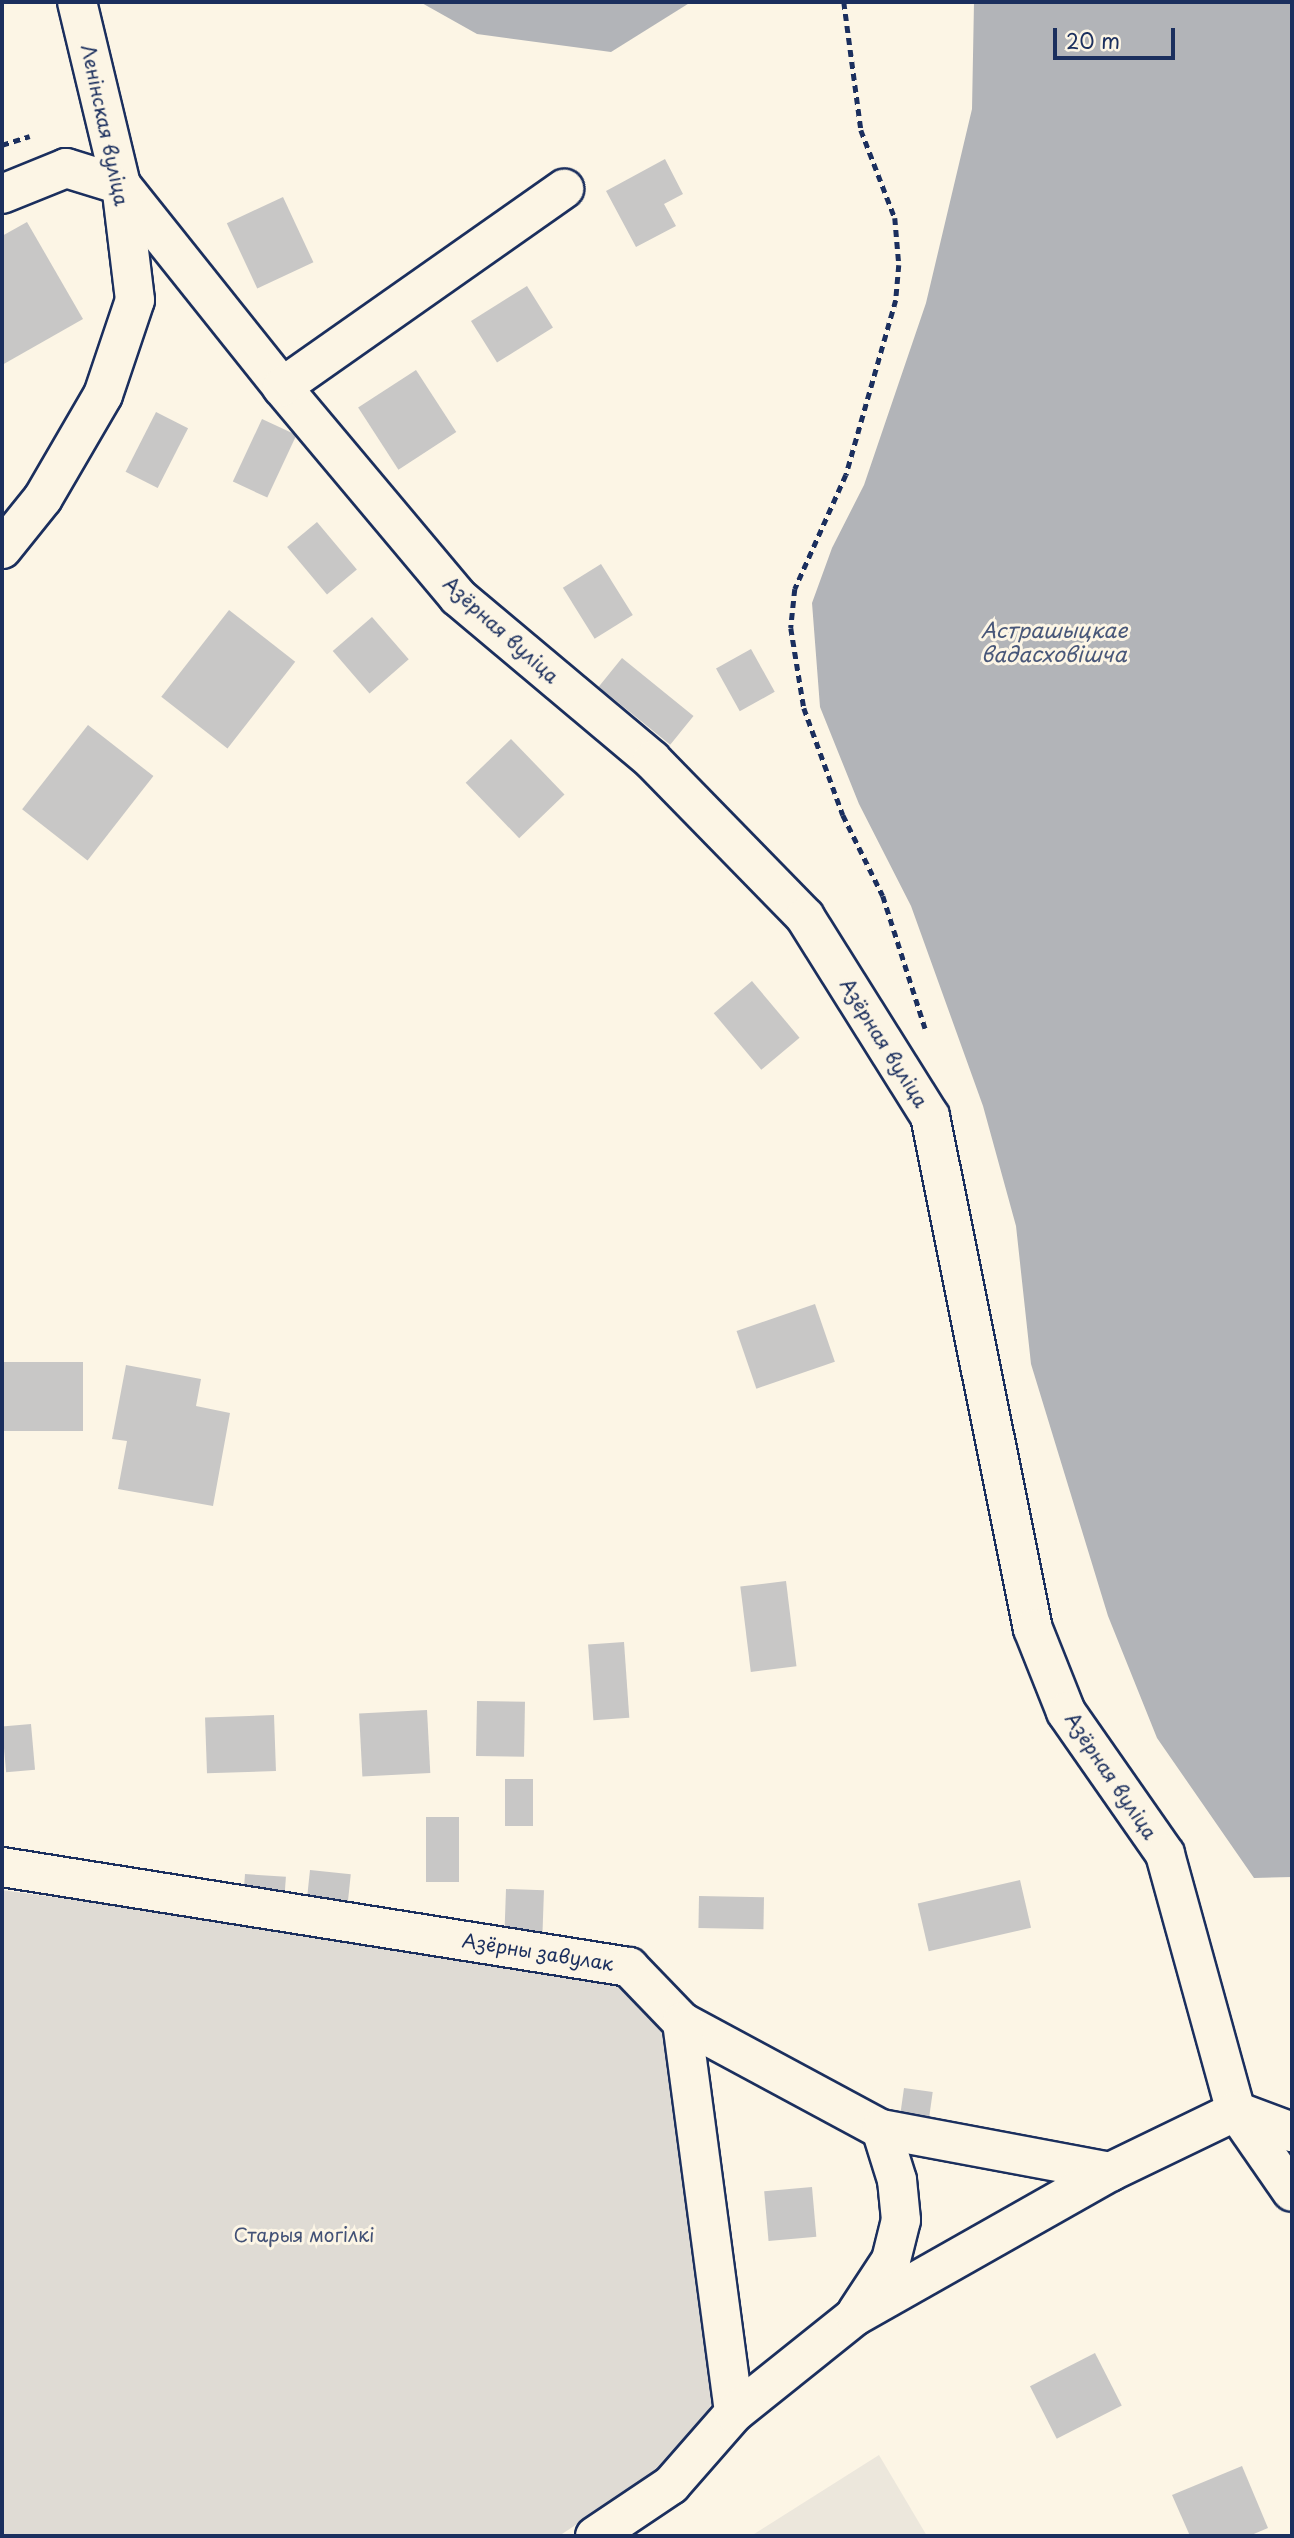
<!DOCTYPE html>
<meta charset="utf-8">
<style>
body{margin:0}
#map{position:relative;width:1294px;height:2538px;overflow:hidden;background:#fcf5e5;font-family:"Playpen Sans",sans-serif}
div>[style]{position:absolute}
.built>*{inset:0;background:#ece7dc}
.green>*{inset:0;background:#dfdbd4}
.water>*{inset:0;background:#b2b4b8}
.building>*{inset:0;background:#c8c7c6;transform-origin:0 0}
.path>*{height:4.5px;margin-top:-2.25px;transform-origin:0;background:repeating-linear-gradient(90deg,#1b2f5e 0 7px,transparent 0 12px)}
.roads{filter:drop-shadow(2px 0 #1b2f5e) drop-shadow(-2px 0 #1b2f5e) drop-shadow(0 2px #1b2f5e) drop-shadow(0 -2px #1b2f5e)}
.minor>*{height:38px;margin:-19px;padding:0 19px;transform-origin:19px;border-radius:19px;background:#fcf5e5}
span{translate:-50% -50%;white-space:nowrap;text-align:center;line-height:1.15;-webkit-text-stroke:6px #fcf5e5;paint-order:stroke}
.street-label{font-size:19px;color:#1b2f5e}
.park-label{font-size:19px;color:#425176}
.water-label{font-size:21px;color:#485779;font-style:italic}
.frame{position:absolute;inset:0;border:4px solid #1b2f5e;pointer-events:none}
.scale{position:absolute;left:1053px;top:28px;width:122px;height:32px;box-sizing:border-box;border:4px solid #1b2f5e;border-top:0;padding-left:9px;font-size:21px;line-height:24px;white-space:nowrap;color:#1b2f5e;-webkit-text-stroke:5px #fcf5e5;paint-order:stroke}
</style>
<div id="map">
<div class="built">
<i style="clip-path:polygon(879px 2455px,927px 2536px,751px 2536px)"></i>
</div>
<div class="green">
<i style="clip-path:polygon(2px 1890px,622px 1974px,655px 2003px,674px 2048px,719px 2387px,690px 2449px,559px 2536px,2px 2536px)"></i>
</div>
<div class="water">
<i style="clip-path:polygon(420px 2px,691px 2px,611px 52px,477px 34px)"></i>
<i style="clip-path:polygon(974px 2px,1292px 2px,1292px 1877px,1254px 1878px,1157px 1738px,1108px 1616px,1031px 1364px,1016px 1226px,983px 1106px,911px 906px,859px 804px,820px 707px,812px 603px,832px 548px,864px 485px,926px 303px,972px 109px)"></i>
</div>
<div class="building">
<i style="clip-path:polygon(665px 159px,683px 194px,664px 204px,676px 226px,636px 247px,606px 191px)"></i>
<i style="left:283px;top:197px;width:72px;height:62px;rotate:65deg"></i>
<i style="clip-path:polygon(27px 222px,83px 319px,2px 365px,2px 236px)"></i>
<i style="left:527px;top:286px;width:49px;height:66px;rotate:58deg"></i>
<i style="left:416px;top:370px;width:74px;height:69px;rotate:57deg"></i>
<i style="left:156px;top:412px;width:36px;height:67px;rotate:27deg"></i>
<i style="left:262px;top:419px;width:38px;height:69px;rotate:25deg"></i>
<i style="left:317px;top:522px;width:62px;height:39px;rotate:50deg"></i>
<i style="left:601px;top:564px;width:60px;height:45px;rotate:58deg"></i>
<i style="left:229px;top:610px;width:84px;height:110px;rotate:38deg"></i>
<i style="left:372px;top:617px;width:56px;height:52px;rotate:49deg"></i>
<i style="left:751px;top:649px;width:49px;height:40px;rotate:61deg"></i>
<i style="left:622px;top:658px;width:92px;height:37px;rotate:39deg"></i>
<i style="left:88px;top:725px;width:83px;height:107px;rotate:38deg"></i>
<i style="left:511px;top:739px;width:77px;height:63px;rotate:46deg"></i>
<i style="left:752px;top:981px;width:74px;height:50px;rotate:50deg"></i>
<i style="left:815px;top:1304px;width:61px;height:83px;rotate:71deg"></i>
<i style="left:83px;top:1362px;width:69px;height:79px;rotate:90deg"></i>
<i style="clip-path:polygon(126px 1365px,201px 1379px,196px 1406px,230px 1413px,213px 1506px,118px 1489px,127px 1441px,112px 1439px)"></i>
<i style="left:786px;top:1581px;width:86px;height:46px;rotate:83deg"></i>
<i style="left:624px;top:1642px;width:76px;height:36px;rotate:86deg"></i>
<i style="left:477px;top:1701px;width:48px;height:55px;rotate:1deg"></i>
<i style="left:427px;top:1710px;width:63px;height:68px;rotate:87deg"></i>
<i style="left:274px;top:1715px;width:56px;height:69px;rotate:88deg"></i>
<i style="left:31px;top:1724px;width:46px;height:29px;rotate:85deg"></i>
<i style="left:505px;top:1779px;width:28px;height:47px"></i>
<i style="left:459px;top:1817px;width:65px;height:33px;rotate:90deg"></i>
<i style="left:310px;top:1870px;width:41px;height:45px;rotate:6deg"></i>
<i style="left:245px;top:1874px;width:41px;height:38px;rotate:4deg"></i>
<i style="left:1020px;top:1880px;width:49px;height:105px;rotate:77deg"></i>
<i style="left:506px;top:1889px;width:38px;height:49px;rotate:2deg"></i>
<i style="left:699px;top:1896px;width:65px;height:32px;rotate:1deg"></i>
<i style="left:904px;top:2088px;width:29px;height:43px;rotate:8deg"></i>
<i style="left:812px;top:2187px;width:50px;height:48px;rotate:85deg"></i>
<i style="left:1095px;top:2353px;width:59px;height:73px;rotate:63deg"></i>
<i style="clip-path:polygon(1242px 2466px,1268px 2528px,1249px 2536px,1190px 2536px,1172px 2495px)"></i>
</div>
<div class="path">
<i style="left:844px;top:2px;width:129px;rotate:82.4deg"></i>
<i style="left:861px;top:130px;width:94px;rotate:68.9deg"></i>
<i style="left:895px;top:218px;width:47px;rotate:85.1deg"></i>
<i style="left:899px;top:265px;width:35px;rotate:95deg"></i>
<i style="left:896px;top:300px;width:182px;rotate:105.9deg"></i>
<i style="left:846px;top:475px;width:125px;rotate:114.1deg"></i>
<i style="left:795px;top:589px;width:39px;rotate:96deg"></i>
<i style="left:791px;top:628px;width:81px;rotate:80.8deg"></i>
<i style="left:804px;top:708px;width:114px;rotate:70deg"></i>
<i style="left:843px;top:815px;width:90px;rotate:63.7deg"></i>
<i style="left:883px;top:896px;width:139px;rotate:72.3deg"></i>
<i style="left:2px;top:145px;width:29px;rotate:-18deg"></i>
</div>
<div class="roads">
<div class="minor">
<i style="left:2px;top:194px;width:69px;rotate:-22.1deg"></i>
<i style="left:66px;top:168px;width:58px;rotate:17.2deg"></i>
<i style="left:121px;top:185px;width:258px;rotate:51.4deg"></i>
<i style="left:282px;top:387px;width:274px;rotate:50deg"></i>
<i style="left:458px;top:597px;width:253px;rotate:40deg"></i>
<i style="left:652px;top:760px;width:219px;rotate:45.7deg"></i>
<i style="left:805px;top:917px;width:235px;rotate:57.9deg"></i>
<i style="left:930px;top:1116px;width:523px;rotate:78.65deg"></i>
<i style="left:1033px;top:1629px;width:89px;rotate:68.3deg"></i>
<i style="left:1066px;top:1712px;width:173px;rotate:55.1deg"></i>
<i style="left:1165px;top:1854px;width:267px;rotate:74.6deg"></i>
<i style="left:1236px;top:2111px;width:98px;rotate:55.3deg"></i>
<i style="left:282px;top:387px;width:345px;rotate:-35.1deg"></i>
<i style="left:2px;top:549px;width:65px;rotate:-51.2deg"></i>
<i style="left:43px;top:498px;width:119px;rotate:-59.8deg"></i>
<i style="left:103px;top:395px;width:100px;rotate:-71.4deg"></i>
<i style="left:135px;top:300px;width:116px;rotate:-96.9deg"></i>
<i style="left:121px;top:185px;width:188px;rotate:-103.5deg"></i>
<i style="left:2px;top:1867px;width:635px;rotate:9.06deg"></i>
<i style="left:629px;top:1967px;width:76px;rotate:46.1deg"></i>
<i style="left:682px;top:2022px;width:226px;rotate:28.3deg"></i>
<i style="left:881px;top:2129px;width:233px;rotate:10.6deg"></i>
<i style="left:682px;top:2022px;width:394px;rotate:82.4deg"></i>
<i style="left:857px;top:2312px;width:62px;rotate:-56.8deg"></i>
<i style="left:891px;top:2260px;width:41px;rotate:-76deg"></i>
<i style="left:901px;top:2220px;width:40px;rotate:-95.7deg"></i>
<i style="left:897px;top:2180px;width:53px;rotate:-107.4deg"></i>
<i style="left:595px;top:2536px;width:92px;rotate:-33.9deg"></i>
<i style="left:671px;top:2485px;width:96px;rotate:-48.8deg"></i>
<i style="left:734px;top:2413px;width:155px;rotate:-38.7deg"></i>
<i style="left:855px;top:2316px;width:293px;rotate:-29.5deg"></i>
<i style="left:1110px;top:2172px;width:140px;rotate:-25.8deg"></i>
<i style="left:1236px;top:2111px;width:60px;rotate:20.6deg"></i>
</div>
</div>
<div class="street-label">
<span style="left:105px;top:125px;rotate:78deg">Ленінская вуліца</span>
<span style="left:501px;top:630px;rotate:42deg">Азёрная вуліца</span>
<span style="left:884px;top:1043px;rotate:58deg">Азёрная вуліца</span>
<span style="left:1111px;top:1776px;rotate:56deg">Азёрная вуліца</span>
<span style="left:538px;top:1952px;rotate:9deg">Азёрны завулак</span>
</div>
<div class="park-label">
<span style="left:304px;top:2235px">Старыя могілкі</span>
</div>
<div class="water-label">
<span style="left:1054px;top:641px">Астрашыцкае<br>вадасховішча</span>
</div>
<div class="frame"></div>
<div class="scale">20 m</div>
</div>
